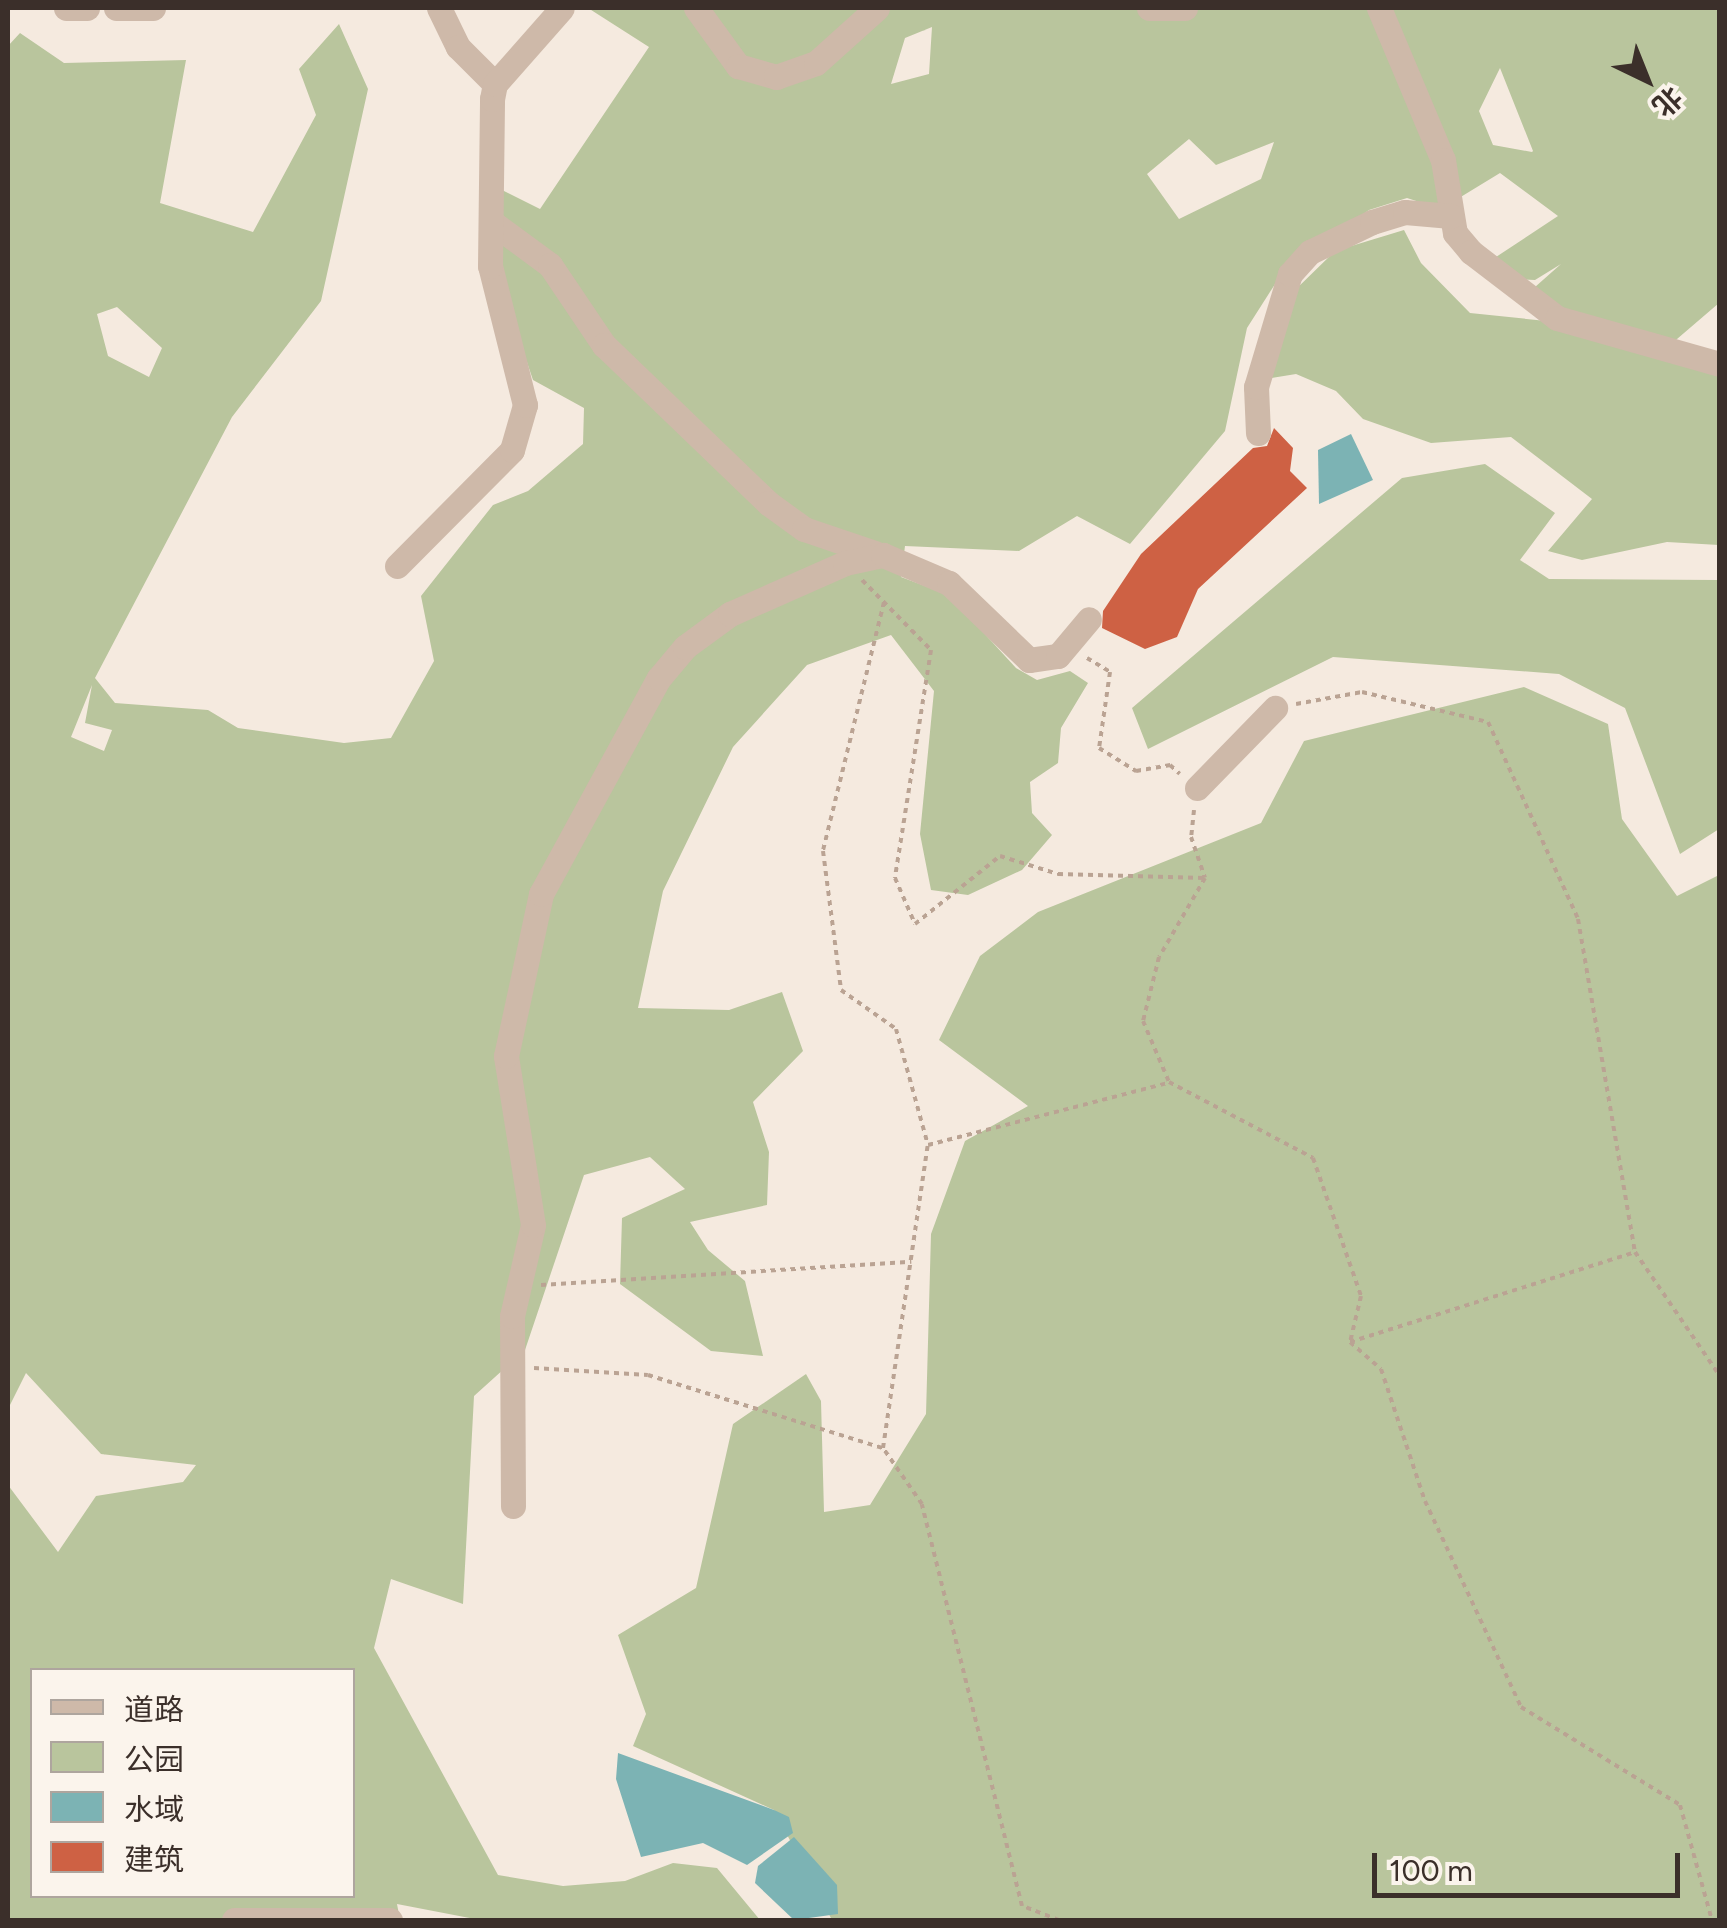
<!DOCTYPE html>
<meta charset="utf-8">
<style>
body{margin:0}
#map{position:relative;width:1727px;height:1928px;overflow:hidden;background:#f5eadf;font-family:Figtree,"Noto Sans SC",sans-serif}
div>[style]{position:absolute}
.green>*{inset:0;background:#b9c59d}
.water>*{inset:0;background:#7cb3b4}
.building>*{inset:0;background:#ce6144}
.path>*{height:4px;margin-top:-2px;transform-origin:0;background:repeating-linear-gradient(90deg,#baa393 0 5px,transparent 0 10px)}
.minor>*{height:25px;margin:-12.5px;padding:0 12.5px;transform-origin:12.5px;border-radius:12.5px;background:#ceb9a9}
span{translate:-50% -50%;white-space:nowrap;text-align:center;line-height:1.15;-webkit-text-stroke:9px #fbf4ec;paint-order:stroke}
.frame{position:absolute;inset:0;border:10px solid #3b2f2a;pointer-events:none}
.legend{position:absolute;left:30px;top:1668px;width:325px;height:230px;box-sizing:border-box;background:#fbf4ec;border:2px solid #aea59e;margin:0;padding:12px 18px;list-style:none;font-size:30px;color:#3b2f2a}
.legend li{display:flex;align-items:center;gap:20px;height:50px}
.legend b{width:50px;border:2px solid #aea59e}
.north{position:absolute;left:1597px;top:30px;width:100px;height:100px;-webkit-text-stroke:8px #fbf4ec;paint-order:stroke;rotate:137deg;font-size:28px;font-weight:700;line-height:40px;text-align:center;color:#3b2f2a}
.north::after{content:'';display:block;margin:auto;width:35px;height:45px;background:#3b2f2a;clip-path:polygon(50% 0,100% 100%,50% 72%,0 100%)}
.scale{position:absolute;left:1372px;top:1853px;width:308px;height:45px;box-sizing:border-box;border:5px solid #3b2f2a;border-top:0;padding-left:12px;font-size:30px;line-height:35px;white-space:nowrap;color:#3b2f2a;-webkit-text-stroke:8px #fbf4ec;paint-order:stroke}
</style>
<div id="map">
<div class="green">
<i style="clip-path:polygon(evenodd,588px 8px,1139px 8px,1151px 21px,1184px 19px,1195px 8px,1719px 8px,1719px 303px,1670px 345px,1526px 295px,1561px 264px,1535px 280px,1509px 279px,1496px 257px,1558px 216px,1500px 173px,1441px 209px,1407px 198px,1369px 210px,1284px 270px,1247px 328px,1225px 431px,1130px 544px,1077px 516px,1019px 551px,905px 546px,901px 577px,949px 595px,1016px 668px,1037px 680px,1070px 671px,1088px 683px,1061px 728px,1058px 763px,1030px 782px,1032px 813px,1052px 835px,1022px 870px,968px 895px,931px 890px,920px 834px,934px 691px,891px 635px,807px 665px,733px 747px,663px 891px,638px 1008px,729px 1010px,782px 992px,803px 1051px,753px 1102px,769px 1152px,767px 1205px,690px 1222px,708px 1250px,745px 1281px,763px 1356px,711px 1351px,620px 1284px,622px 1218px,685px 1189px,650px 1157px,584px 1175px,525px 1350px,474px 1396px,463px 1604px,391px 1579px,374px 1648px,498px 1875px,563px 1886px,625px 1881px,673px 1863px,717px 1868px,760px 1920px,480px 1920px,397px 1904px,400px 1920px,8px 1920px,8px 1485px,58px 1552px,96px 1496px,183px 1482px,196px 1465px,101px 1454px,26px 1373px,8px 1409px,8px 46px,20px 33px,64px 63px,186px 60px,160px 203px,253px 232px,316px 115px,299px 69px,339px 24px,368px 89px,321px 301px,232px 417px,95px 678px,115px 703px,208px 710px,238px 728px,344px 743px,391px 738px,434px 661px,421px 596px,493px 505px,528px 491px,583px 444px,584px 408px,533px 380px,496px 271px,500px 189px,540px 209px,649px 47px,588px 8px,932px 27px,929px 74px,891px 84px,905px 38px,932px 27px,588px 8px,1500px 68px,1533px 151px,1532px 152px,1493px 145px,1479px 111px,1500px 68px,588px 8px,1189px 139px,1216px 165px,1274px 142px,1261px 179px,1179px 219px,1147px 174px,1189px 139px,588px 8px,117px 307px,162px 348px,149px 377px,108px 356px,97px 314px,117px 307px,588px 8px,92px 685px,85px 723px,112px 730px,104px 751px,71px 737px,92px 685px,588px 8px,32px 1670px,352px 1670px,352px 1896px,32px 1896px,32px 1670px)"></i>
<i style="clip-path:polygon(1404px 230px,1421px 263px,1470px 313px,1556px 322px,1719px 371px,1719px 545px,1667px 542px,1582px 560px,1548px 551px,1592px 499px,1511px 437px,1431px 443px,1363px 419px,1336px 391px,1296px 374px,1266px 379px,1290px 295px,1335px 251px)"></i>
<i style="clip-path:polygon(1485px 464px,1555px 513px,1520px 560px,1549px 579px,1719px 580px,1719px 829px,1680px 854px,1625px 708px,1559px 674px,1333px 657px,1148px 749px,1132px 708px,1402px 478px)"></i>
<i style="clip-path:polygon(1524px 687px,1608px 724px,1622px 819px,1677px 896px,1719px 875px,1719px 1920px,832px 1920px,774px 1810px,633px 1746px,646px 1714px,618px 1635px,696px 1588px,733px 1424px,806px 1374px,821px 1401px,824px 1512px,870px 1505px,926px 1414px,931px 1234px,965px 1141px,1028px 1106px,939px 1040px,980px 956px,1038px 912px,1261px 823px,1304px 741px)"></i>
</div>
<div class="water">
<i style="clip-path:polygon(1351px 434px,1373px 480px,1319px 504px,1318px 450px)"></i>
<i style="clip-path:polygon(618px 1753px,774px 1810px,789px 1817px,793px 1833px,747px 1865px,703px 1843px,641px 1857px,616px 1779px)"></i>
<i style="clip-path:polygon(794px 1837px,837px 1885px,838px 1914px,794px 1920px,755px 1883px,758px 1866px)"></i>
</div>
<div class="building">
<i style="clip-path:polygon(1274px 428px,1293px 448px,1290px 471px,1307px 488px,1198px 589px,1177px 637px,1145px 649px,1102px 628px,1103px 611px,1141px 554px,1253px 448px,1267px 446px)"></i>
</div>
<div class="path">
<i style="left:862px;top:580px;width:98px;rotate:45.4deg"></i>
<i style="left:931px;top:650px;width:231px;rotate:99deg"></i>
<i style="left:895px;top:878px;width:50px;rotate:66.5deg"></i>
<i style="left:915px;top:924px;width:109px;rotate:-38.7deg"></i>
<i style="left:1000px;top:856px;width:61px;rotate:17.2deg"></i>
<i style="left:1058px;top:874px;width:147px;rotate:1.6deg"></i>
<i style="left:884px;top:602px;width:256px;rotate:103.8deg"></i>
<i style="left:823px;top:851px;width:140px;rotate:82.6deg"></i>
<i style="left:841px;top:990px;width:67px;rotate:35.3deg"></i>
<i style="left:896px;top:1029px;width:120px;rotate:74.6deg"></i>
<i style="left:1087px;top:658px;width:27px;rotate:31deg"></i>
<i style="left:1110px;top:672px;width:77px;rotate:98.2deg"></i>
<i style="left:1099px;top:748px;width:44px;rotate:31.9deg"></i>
<i style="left:1136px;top:771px;width:35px;rotate:-10deg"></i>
<i style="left:1170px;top:765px;width:13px;rotate:42deg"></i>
<i style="left:1296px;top:704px;width:67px;rotate:-10.3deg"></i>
<i style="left:1362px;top:692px;width:130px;rotate:13.4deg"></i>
<i style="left:1488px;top:722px;width:217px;rotate:65.4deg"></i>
<i style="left:1578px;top:919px;width:338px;rotate:80.3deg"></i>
<i style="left:1194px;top:810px;width:27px;rotate:96deg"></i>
<i style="left:1191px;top:837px;width:43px;rotate:71.1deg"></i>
<i style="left:1205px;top:878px;width:91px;rotate:120.2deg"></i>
<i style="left:1159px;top:957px;width:66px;rotate:104deg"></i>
<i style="left:1143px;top:1021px;width:66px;rotate:66.9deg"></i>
<i style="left:1169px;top:1082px;width:163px;rotate:27.8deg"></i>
<i style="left:1313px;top:1158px;width:146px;rotate:70.8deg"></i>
<i style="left:1361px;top:1296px;width:47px;rotate:103.4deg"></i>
<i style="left:1350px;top:1342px;width:41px;rotate:41.1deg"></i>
<i style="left:1381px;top:1369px;width:139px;rotate:71.6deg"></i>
<i style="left:1425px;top:1501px;width:227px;rotate:65deg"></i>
<i style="left:1521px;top:1707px;width:187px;rotate:31.6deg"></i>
<i style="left:1680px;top:1805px;width:119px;rotate:74.5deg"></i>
<i style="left:541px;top:1285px;width:371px;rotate:-3.6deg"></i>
<i style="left:1350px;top:1342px;width:299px;rotate:-17.5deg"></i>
<i style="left:1635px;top:1252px;width:150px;rotate:55.6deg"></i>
<i style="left:534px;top:1368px;width:114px;rotate:3.5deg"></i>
<i style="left:648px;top:1375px;width:246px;rotate:17.3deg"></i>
<i style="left:1059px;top:1920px;width:40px;rotate:-159deg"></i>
<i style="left:1022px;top:1906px;width:414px;rotate:-104deg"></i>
<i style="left:922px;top:1504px;width:68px;rotate:-124.9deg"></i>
<i style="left:883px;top:1448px;width:306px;rotate:-81.6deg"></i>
<i style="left:928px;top:1145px;width:247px;rotate:-14.5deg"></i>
</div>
<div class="minor">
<i style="left:66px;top:8px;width:21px"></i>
<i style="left:116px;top:8px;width:37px"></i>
<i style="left:439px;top:8px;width:43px;rotate:64deg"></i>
<i style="left:458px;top:47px;width:52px;rotate:45deg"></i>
<i style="left:696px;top:8px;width:72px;rotate:54.1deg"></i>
<i style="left:738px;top:66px;width:40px;rotate:16deg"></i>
<i style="left:776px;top:77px;width:42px;rotate:-19.3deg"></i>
<i style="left:816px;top:63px;width:82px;rotate:-42deg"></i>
<i style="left:1149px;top:8px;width:36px"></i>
<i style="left:1379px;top:8px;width:165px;rotate:67.2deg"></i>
<i style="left:1443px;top:160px;width:74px;rotate:80.7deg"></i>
<i style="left:1455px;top:233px;width:25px;rotate:50deg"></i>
<i style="left:1471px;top:252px;width:108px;rotate:37.5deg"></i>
<i style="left:1557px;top:318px;width:169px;rotate:15.8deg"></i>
<i style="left:493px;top:223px;width:71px;rotate:36.4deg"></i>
<i style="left:550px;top:265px;width:97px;rotate:56deg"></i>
<i style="left:604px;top:345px;width:228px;rotate:43.9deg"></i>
<i style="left:768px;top:503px;width:44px;rotate:35.8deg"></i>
<i style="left:804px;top:529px;width:75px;rotate:18.7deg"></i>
<i style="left:1258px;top:433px;width:46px;rotate:-92.5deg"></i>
<i style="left:1256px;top:387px;width:118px;rotate:-73.3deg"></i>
<i style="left:1290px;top:274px;width:30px;rotate:-48deg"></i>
<i style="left:1310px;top:252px;width:69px;rotate:-25.8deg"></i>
<i style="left:1372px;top:222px;width:34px;rotate:-17deg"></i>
<i style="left:1405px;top:212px;width:46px;rotate:5deg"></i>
<i style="left:397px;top:566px;width:163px;rotate:-45.2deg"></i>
<i style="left:512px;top:450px;width:47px;rotate:-73.9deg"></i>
<i style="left:525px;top:405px;width:143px;rotate:-104.1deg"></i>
<i style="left:490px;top:266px;width:167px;rotate:-89.3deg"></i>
<i style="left:492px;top:99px;width:15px;rotate:-79deg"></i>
<i style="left:495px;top:84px;width:101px;rotate:-48.6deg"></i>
<i style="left:1197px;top:788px;width:112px;rotate:-45.7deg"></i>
<i style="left:513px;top:1506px;width:190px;rotate:-90.3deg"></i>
<i style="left:512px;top:1316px;width:93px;rotate:-77deg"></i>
<i style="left:533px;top:1225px;width:171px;rotate:-99.1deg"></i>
<i style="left:506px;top:1056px;width:166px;rotate:-77.8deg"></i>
<i style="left:541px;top:894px;width:246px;rotate:-61.4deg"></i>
<i style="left:659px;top:678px;width:40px;rotate:-50deg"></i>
<i style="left:685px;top:647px;width:56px;rotate:-36.3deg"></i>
<i style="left:730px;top:614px;width:126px;rotate:-23.9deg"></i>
<i style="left:845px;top:563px;width:39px;rotate:-12deg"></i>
<i style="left:883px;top:555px;width:72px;rotate:23deg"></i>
<i style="left:949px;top:583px;width:111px;rotate:43.9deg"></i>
<i style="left:1029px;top:660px;width:29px;rotate:-8deg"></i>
<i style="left:1058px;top:656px;width:48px;rotate:-50deg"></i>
<i style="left:234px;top:1920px;width:156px"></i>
</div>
<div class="frame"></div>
<ul class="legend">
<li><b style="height:12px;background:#ceb9a9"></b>道路</li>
<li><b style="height:28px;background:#b9c59d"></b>公园</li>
<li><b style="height:28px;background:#7cb3b4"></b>水域</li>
<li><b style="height:28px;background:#ce6144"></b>建筑</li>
</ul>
<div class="north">北</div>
<div class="scale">100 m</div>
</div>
